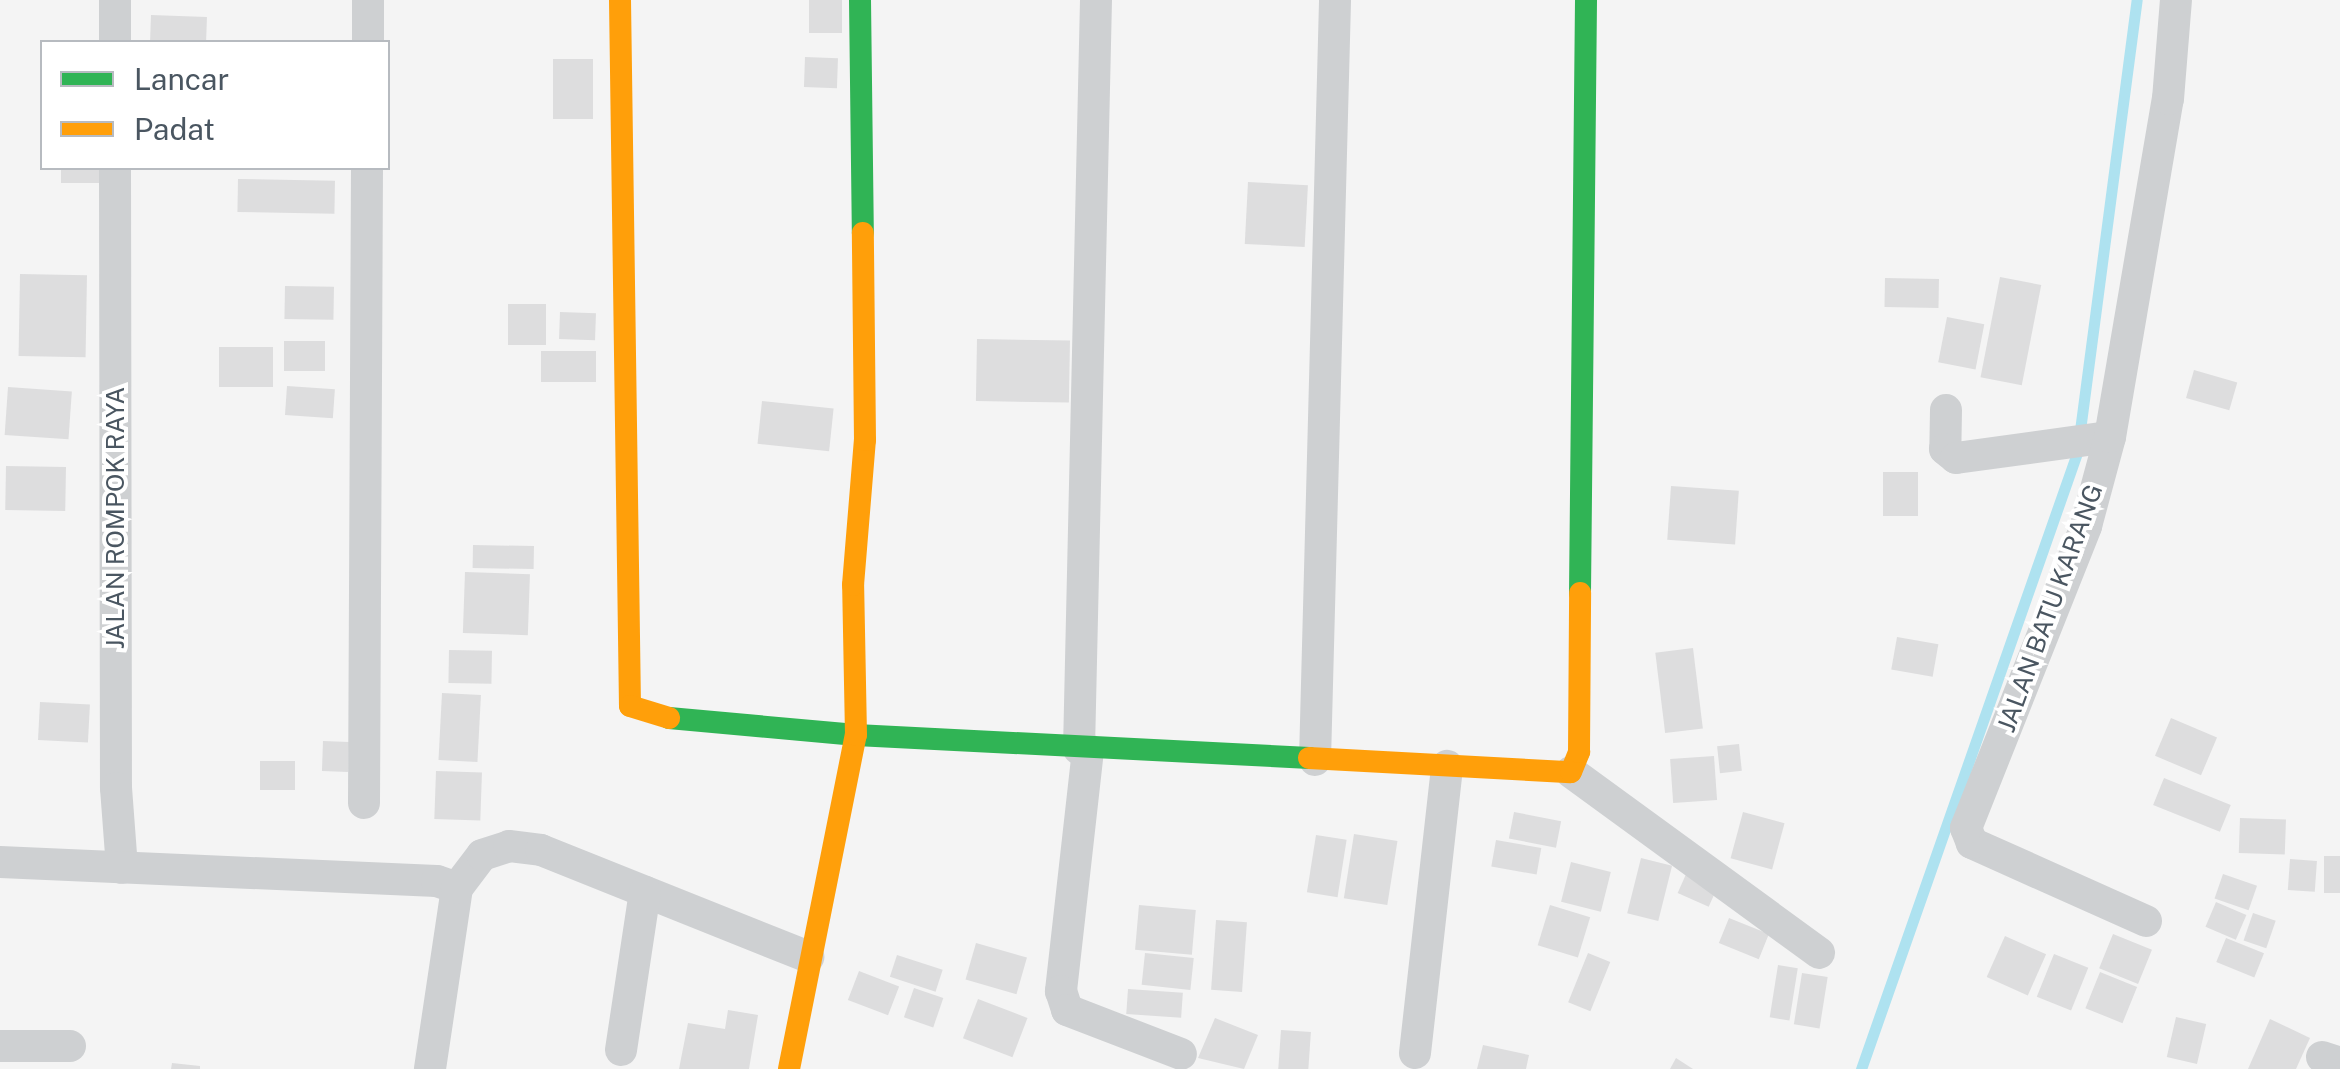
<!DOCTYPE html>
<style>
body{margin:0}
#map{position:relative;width:2340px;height:1069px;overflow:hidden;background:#f4f4f4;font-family:"Public Sans",sans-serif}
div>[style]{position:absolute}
.stream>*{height:11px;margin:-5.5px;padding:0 5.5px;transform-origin:5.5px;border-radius:5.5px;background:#aee2f0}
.building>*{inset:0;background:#ddddde;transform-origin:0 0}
.street>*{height:32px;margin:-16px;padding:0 16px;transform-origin:16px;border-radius:16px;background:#ced0d2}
.fast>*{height:22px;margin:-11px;padding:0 11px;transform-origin:11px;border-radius:11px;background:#30b455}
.slow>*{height:22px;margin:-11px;padding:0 11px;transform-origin:11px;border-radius:11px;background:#ff9f0a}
span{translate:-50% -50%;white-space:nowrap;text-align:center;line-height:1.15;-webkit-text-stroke:8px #fff;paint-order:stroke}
.street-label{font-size:25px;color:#4a5661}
.legend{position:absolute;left:40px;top:40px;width:350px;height:130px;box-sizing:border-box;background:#fff;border:2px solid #b7bbc0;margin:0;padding:12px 18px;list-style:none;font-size:30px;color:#4a5661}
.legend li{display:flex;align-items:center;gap:20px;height:50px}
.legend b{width:50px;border:2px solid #b7bbc0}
</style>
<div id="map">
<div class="stream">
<i style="left:1861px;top:1069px;width:653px;rotate:-70.68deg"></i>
<i style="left:2077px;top:453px;width:457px;rotate:-82.5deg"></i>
</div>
<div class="building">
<i style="left:809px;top:0;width:33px;height:33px"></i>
<i style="left:151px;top:15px;width:56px;height:27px;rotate:2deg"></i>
<i style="left:805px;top:57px;width:33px;height:30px;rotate:2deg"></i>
<i style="left:553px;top:59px;width:40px;height:60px"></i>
<i style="left:61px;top:168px;width:51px;height:15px"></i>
<i style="left:238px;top:179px;width:97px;height:33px;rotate:1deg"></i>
<i style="left:1248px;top:182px;width:60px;height:62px;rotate:3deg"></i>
<i style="left:20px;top:274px;width:67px;height:82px;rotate:1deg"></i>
<i style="left:2000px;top:277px;width:42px;height:102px;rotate:11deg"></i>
<i style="left:1885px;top:278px;width:54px;height:29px;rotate:1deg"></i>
<i style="left:285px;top:286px;width:49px;height:33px;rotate:1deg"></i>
<i style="left:508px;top:304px;width:38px;height:41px"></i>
<i style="left:560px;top:312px;width:36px;height:27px;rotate:2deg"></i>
<i style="left:1947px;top:317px;width:38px;height:46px;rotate:11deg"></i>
<i style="left:977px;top:339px;width:93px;height:62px;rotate:1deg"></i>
<i style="left:284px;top:341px;width:41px;height:30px"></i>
<i style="left:273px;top:347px;width:40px;height:54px;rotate:90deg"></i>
<i style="left:596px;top:351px;width:31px;height:55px;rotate:90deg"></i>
<i style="left:2194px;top:370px;width:45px;height:29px;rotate:16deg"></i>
<i style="left:287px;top:386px;width:48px;height:29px;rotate:4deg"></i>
<i style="left:8px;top:387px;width:64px;height:48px;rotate:4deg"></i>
<i style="left:762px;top:401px;width:72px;height:43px;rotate:6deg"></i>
<i style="left:6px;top:466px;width:60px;height:44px;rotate:1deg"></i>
<i style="left:1883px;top:472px;width:35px;height:44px"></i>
<i style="left:1671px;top:486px;width:68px;height:54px;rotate:4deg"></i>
<i style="left:473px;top:545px;width:61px;height:23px;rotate:1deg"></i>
<i style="left:465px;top:572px;width:65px;height:61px;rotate:2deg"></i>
<i style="left:1897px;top:637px;width:42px;height:33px;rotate:10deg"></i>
<i style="left:1693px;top:648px;width:81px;height:38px;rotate:83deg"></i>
<i style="left:449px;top:650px;width:43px;height:33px;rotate:1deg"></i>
<i style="left:442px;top:693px;width:39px;height:67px;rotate:3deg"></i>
<i style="left:40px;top:702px;width:50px;height:38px;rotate:3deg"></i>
<i style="left:2171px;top:718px;width:50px;height:41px;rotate:23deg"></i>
<i style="left:323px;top:741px;width:26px;height:30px;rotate:2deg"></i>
<i style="left:1739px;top:744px;width:27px;height:22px;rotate:84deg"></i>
<i style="left:1714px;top:756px;width:44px;height:44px;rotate:86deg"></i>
<i style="left:260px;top:761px;width:35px;height:29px"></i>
<i style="left:436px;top:771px;width:46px;height:48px;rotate:2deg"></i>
<i style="left:2164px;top:778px;width:72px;height:29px;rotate:22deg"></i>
<i style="left:1514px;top:812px;width:48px;height:27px;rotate:11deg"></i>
<i style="left:1743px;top:812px;width:43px;height:48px;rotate:15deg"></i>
<i style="left:2240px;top:818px;width:46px;height:35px;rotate:2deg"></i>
<i style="left:1354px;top:834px;width:44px;height:65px;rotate:9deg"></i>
<i style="left:1316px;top:835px;width:31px;height:58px;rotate:9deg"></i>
<i style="left:1496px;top:840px;width:46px;height:27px;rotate:10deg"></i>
<i style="left:2324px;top:856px;width:16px;height:37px"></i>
<i style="left:1641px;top:858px;width:32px;height:57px;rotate:14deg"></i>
<i style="left:2290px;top:859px;width:27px;height:31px;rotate:4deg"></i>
<i style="left:1571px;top:862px;width:41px;height:41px;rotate:14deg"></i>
<i style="left:1687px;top:872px;width:34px;height:23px;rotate:24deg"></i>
<i style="left:2223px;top:874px;width:36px;height:26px;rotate:19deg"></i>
<i style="left:2216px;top:902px;width:33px;height:27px;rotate:23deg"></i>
<i style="left:1139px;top:905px;width:57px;height:45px;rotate:5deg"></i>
<i style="left:1550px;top:905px;width:42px;height:42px;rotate:17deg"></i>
<i style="left:2253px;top:913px;width:24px;height:29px;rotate:19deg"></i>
<i style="left:1729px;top:918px;width:43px;height:27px;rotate:22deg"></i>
<i style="left:1216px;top:920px;width:31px;height:70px;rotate:4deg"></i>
<i style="left:2113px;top:934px;width:42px;height:37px;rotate:22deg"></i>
<i style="left:2005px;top:936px;width:45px;height:45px;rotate:24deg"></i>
<i style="left:2226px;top:938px;width:41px;height:26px;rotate:22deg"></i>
<i style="left:976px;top:943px;width:53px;height:38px;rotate:16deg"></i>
<i style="left:1145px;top:953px;width:49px;height:32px;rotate:6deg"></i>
<i style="left:1588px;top:953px;width:24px;height:53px;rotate:22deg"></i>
<i style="left:2054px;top:954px;width:37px;height:46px;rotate:22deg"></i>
<i style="left:897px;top:955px;width:48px;height:23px;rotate:18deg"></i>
<i style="left:1778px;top:965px;width:20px;height:53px;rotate:9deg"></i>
<i style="left:859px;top:971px;width:43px;height:31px;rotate:21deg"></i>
<i style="left:2100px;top:972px;width:40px;height:39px;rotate:22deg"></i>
<i style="left:1802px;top:973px;width:26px;height:52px;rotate:9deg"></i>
<i style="left:914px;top:988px;width:31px;height:31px;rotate:19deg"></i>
<i style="left:1128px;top:989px;width:55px;height:25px;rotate:4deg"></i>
<i style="left:978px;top:999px;width:53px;height:42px;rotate:21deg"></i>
<i style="clip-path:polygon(728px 1010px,758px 1015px,749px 1069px,679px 1069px,688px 1023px,725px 1029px)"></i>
<i style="left:2176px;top:1017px;width:31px;height:41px;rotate:13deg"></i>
<i style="clip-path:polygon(1215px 1018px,1258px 1035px,1244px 1069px,1198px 1058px)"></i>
<i style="clip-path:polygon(2270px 1019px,2310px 1038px,2296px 1069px,2248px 1069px)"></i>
<i style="left:1281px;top:1030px;width:30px;height:39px;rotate:4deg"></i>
<i style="clip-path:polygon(1483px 1045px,1529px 1055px,1526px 1069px,1477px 1069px)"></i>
<i style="clip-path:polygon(1676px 1058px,1693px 1069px,1670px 1069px)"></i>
<i style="clip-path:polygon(172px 1063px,200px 1066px,200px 1069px,171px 1069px)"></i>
</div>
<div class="street">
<i style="left:115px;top:0;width:42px;rotate:90deg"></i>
<i style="left:368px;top:42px;width:42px;rotate:-90deg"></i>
<i style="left:115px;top:168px;width:620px;rotate:89.91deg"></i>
<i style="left:116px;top:788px;width:80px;rotate:85.7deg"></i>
<i style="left:1946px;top:410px;width:39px;rotate:91deg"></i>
<i style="left:1945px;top:449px;width:14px;rotate:39deg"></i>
<i style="left:1956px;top:458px;width:155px;rotate:-7.8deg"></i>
<i style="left:1079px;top:749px;width:749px;rotate:-88.7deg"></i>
<i style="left:1088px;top:750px;width:243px;rotate:96.4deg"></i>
<i style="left:1061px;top:991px;width:20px;rotate:72deg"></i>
<i style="left:1067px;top:1010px;width:122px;rotate:21.1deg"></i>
<i style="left:1315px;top:760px;width:760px;rotate:-88.49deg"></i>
<i style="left:1571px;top:772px;width:307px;rotate:36.1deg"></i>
<i style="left:364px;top:803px;width:635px;rotate:-89.73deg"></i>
<i style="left:0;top:862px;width:437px;rotate:2.5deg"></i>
<i style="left:437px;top:881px;width:21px;rotate:19deg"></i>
<i style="left:457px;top:888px;width:183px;rotate:98.5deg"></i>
<i style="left:457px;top:888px;width:41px;rotate:-52.9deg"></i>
<i style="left:482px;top:855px;width:28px;rotate:-18deg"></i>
<i style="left:509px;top:846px;width:32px;rotate:7deg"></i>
<i style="left:541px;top:850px;width:288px;rotate:21.8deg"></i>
<i style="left:2146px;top:921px;width:191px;rotate:-155.9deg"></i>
<i style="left:1972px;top:843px;width:16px;rotate:-112deg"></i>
<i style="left:1966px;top:828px;width:325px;rotate:-68.3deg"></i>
<i style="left:2086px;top:526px;width:92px;rotate:-74.9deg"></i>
<i style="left:2110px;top:437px;width:343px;rotate:-80.3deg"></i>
<i style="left:2168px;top:99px;width:99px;rotate:-85.4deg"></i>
<i style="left:0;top:1046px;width:70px"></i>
<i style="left:621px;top:1050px;width:160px;rotate:-81.4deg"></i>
<i style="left:1415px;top:1053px;width:289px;rotate:-83.6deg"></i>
<i style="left:2322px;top:1057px;width:19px;rotate:18deg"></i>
</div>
<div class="fast">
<i style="left:860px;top:0;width:233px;rotate:89.3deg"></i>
<i style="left:1580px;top:593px;width:593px;rotate:-89.42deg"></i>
<i style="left:669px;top:718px;width:188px;rotate:5.2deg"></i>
<i style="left:856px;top:735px;width:454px;rotate:2.9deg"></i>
</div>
<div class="slow">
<i style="left:620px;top:0;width:706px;rotate:89.19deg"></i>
<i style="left:630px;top:706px;width:41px;rotate:17.1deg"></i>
<i style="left:1309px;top:758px;width:262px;rotate:3.1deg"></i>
<i style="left:1571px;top:772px;width:22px;rotate:-68deg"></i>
<i style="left:1579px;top:752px;width:159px;rotate:-89.6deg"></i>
<i style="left:789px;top:1069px;width:341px;rotate:-78.7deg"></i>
<i style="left:856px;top:735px;width:150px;rotate:-91.1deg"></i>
<i style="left:853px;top:585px;width:145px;rotate:-85.3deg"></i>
<i style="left:865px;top:440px;width:207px;rotate:-90.6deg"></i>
</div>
<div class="street-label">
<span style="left:115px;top:518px;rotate:-90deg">JALAN ROMPOK RAYA</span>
<span style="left:2050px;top:608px;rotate:-70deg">JALAN BATU KARANG</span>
</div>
<ul class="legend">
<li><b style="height:12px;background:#30b455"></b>Lancar</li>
<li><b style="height:12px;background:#ff9f0a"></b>Padat</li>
</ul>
</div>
